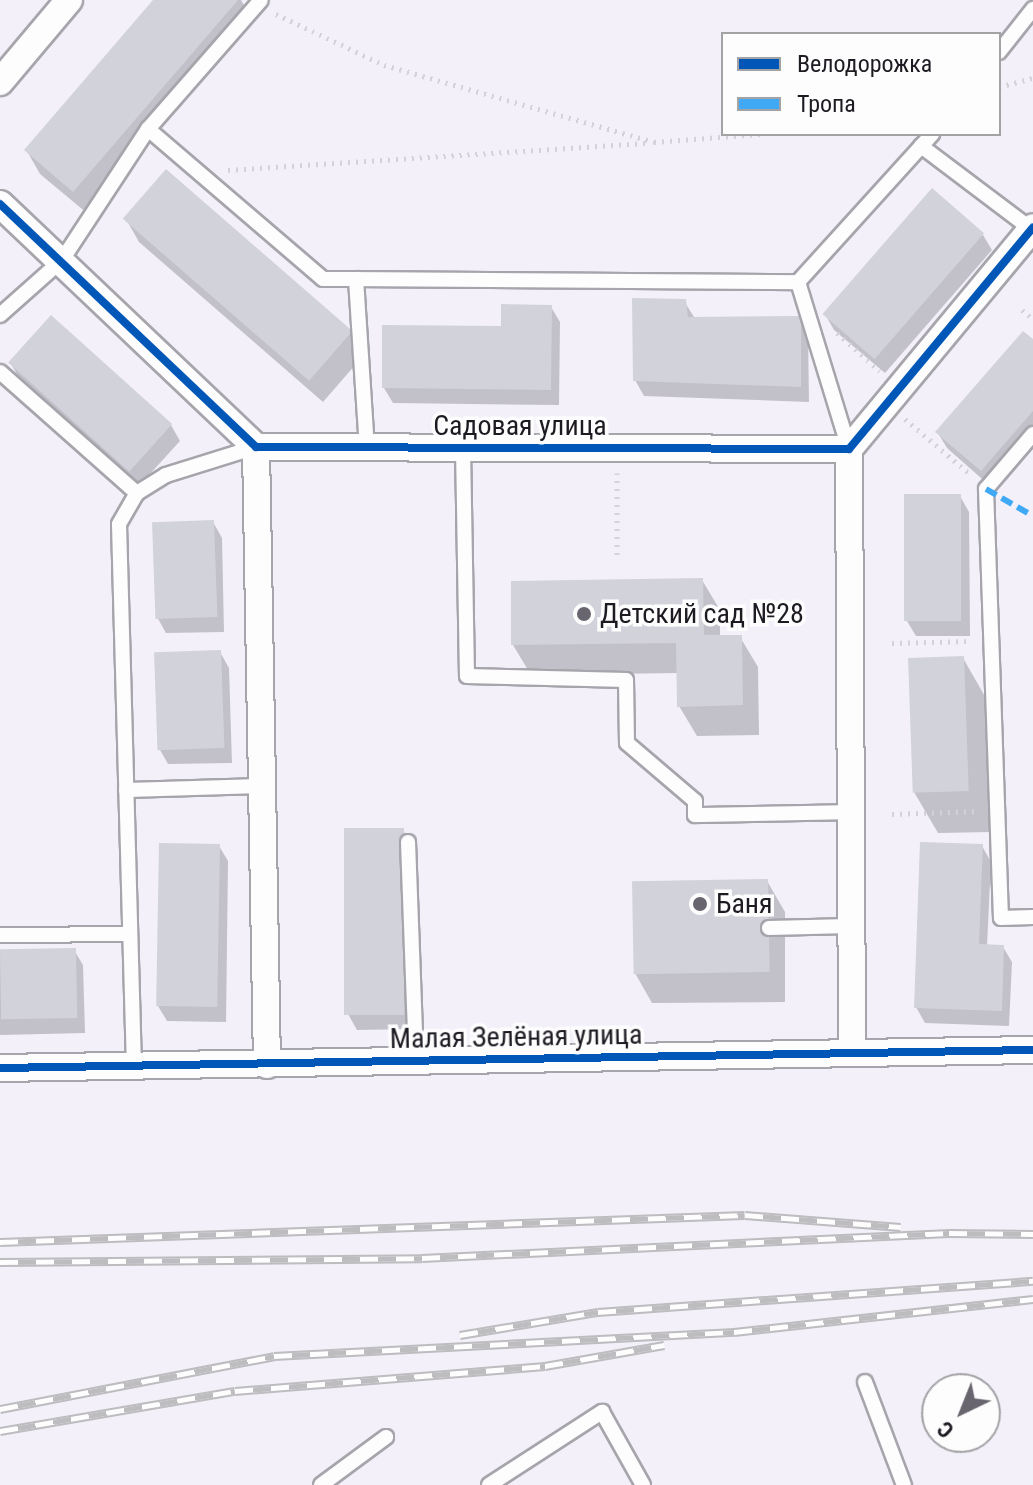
<!DOCTYPE html>
<meta charset="utf-8">
<style>
body{margin:0}
#map{position:relative;width:1033px;height:1485px;overflow:hidden;background:#f3f0fa;font-family:"Roboto Condensed",sans-serif}
div>[style]{position:absolute}
.shadow>*{inset:0;background:#0003}
.building>*{inset:0;background:#d2d2da;transform-origin:0 0}
.path>*{height:5px;margin-top:-2.5px;transform-origin:0;background:repeating-linear-gradient(90deg,#d3d2d6 0 2px,transparent 0 8px)}
.roads{filter:drop-shadow(2px 0 #a7a5ac) drop-shadow(-2px 0 #a7a5ac) drop-shadow(0 2px #a7a5ac) drop-shadow(0 -2px #a7a5ac)}
.lane>*{height:14px;margin:-7px;padding:0 7px;transform-origin:7px;border-radius:7px;background:#fdfdfe}
.street>*{height:26px;margin:-13px;padding:0 13px;transform-origin:13px;border-radius:13px;background:#fdfdfe}
.rail>*{height:9px;margin-top:-4.5px;transform-origin:0;background:repeating-linear-gradient(90deg,#fdfdfd 0 18px,#bdbcbf 0 36px);box-sizing:border-box;border-block:2px solid #bdbcbf}
.quiet>*{height:6px;margin-top:-3px;transform-origin:0;background:repeating-linear-gradient(90deg,#3fa9f5 0 12px,transparent 0 18px)}
.cycleway>*{height:8px;margin:-4px;padding:0 4px;transform-origin:4px;border-radius:4px;background:#0057b8}
.dots>*{width:22px;height:22px;translate:-50% -50%;box-sizing:border-box;border:4px solid #fdfdfd;border-radius:50%}
span{translate:-50% -50%;white-space:nowrap;text-align:center;line-height:1.15;-webkit-text-stroke:7px #fdfdfd;paint-order:stroke}
.street-label{font-size:28px;color:#1d1a22}
.poi-label{font-size:28px;color:#1d1a22}
.left{translate:0 -50%;text-align:left}
.legend{position:absolute;left:721px;top:32px;width:280px;height:104px;box-sizing:border-box;background:#fdfdfd;border:2px solid #a3a2a5;margin:0;padding:10px 14px;list-style:none;font-size:24px;color:#1d1a22}
.legend li{display:flex;align-items:center;gap:16px;height:40px}
.legend b{width:40px;border:2px solid #a3a2a5}
.north{position:absolute;left:921px;top:1373px;width:80px;height:80px;box-sizing:border-box;background:#fdfdfd;border:2px solid #a3a2a5;border-radius:50%;rotate:223deg;font-size:22px;font-weight:700;line-height:32px;text-align:center;color:#1d1a22}
.north::after{content:'';display:block;margin:auto;width:28px;height:36px;background:#68656e;clip-path:polygon(50% 0,100% 100%,50% 72%,0 100%)}
</style>
<div id="map">
<div class="shadow">
<i style="clip-path:polygon(156px 0,241px 0,253px 21px,88px 214px,40px 174px,27px 151px)"></i>
<i style="clip-path:polygon(933px 191px,983px 235px,992px 250px,885px 373px,834px 330px,825px 314px)"></i>
<i style="clip-path:polygon(126px 219px,350px 332px,363px 356px,323px 402px,139px 242px)"></i>
<i style="clip-path:polygon(684px 301px,694px 317px,799px 318px,808px 334px,809px 402px,644px 396px,635px 380px)"></i>
<i style="clip-path:polygon(551px 307px,560px 322px,559px 405px,393px 403px,384px 388px)"></i>
<i style="clip-path:polygon(1033px 342px,1033px 436px,990px 486px,947px 448px,938px 433px)"></i>
<i style="clip-path:polygon(11px 364px,171px 425px,180px 441px,139px 486px,20px 379px)"></i>
<i style="clip-path:polygon(960px 496px,969px 512px,970px 636px,916px 636px,907px 621px)"></i>
<i style="clip-path:polygon(213px 522px,222px 538px,224px 632px,166px 633px,157px 617px)"></i>
<i style="clip-path:polygon(702px 580px,720px 610px,720px 637px,740px 637px,758px 667px,759px 735px,697px 736px,679px 706px,679px 673px,531px 675px,513px 645px)"></i>
<i style="clip-path:polygon(220px 652px,229px 668px,232px 763px,168px 764px,159px 748px)"></i>
<i style="clip-path:polygon(963px 658px,987px 700px,992px 832px,938px 833px,914px 792px)"></i>
<i style="clip-path:polygon(403px 830px,411px 845px,414px 1029px,357px 1030px,348px 1014px)"></i>
<i style="clip-path:polygon(219px 846px,228px 861px,226px 1022px,167px 1021px,158px 1006px)"></i>
<i style="clip-path:polygon(982px 846px,991px 862px,987px 946px,1003px 947px,1012px 962px,1009px 1026px,925px 1023px,916px 1007px)"></i>
<i style="clip-path:polygon(767px 881px,785px 912px,785px 1002px,652px 1003px,635px 973px)"></i>
<i style="clip-path:polygon(74px 950px,83px 965px,85px 1033px,0 1035px,0 951px)"></i>
</div>
<div class="building">
<i style="clip-path:polygon(153px 0,238px 0,73px 192px,24px 150px)"></i>
<i style="left:166px;top:169px;width:247px;height:66px;rotate:41deg"></i>
<i style="left:932px;top:188px;width:69px;height:167px;rotate:41deg"></i>
<i style="clip-path:polygon(632px 298px,686px 299px,688px 317px,801px 316px,801px 387px,633px 381px)"></i>
<i style="clip-path:polygon(501px 304px,552px 305px,551px 390px,382px 388px,382px 325px,501px 326px)"></i>
<i style="left:51px;top:315px;width:163px;height:64px;rotate:42deg"></i>
<i style="clip-path:polygon(1023px 331px,1033px 339px,1033px 411px,981px 471px,935px 432px)"></i>
<i style="left:961px;top:494px;width:127px;height:57px;rotate:90deg"></i>
<i style="left:214px;top:520px;width:97px;height:62px;rotate:88deg"></i>
<i style="clip-path:polygon(703px 578px,704px 635px,742px 635px,743px 705px,677px 707px,676px 643px,511px 645px,511px 581px)"></i>
<i style="left:221px;top:650px;width:98px;height:67px;rotate:88deg"></i>
<i style="left:964px;top:656px;width:135px;height:56px;rotate:88deg"></i>
<i style="left:344px;top:828px;width:60px;height:187px"></i>
<i style="clip-path:polygon(920px 842px,983px 844px,979px 944px,1004px 945px,1002px 1011px,914px 1008px)"></i>
<i style="left:159px;top:843px;width:61px;height:163px;rotate:1deg"></i>
<i style="left:768px;top:879px;width:93px;height:136px;rotate:89deg"></i>
<i style="left:76px;top:948px;width:70px;height:76px;rotate:89deg"></i>
</div>
<div class="path">
<i style="left:276px;top:14px;width:119px;rotate:25.3deg"></i>
<i style="left:384px;top:65px;width:281px;rotate:15.9deg"></i>
<i style="left:654px;top:142px;width:107px;rotate:-4.3deg"></i>
<i style="left:999px;top:87px;width:35px;rotate:-15deg"></i>
<i style="left:228px;top:170px;width:422px;rotate:-3.7deg"></i>
<i style="left:1022px;top:310px;width:14px;rotate:39deg"></i>
<i style="left:837px;top:333px;width:57px;rotate:41.5deg"></i>
<i style="left:905px;top:419px;width:87px;rotate:40.3deg"></i>
<i style="left:617px;top:473px;width:86px;rotate:90deg"></i>
<i style="left:892px;top:643px;width:79px;rotate:-1.5deg"></i>
<i style="left:892px;top:814px;width:87px;rotate:-2deg"></i>
</div>
<div class="roads">
<div class="lane">
<i style="left:999px;top:52px;width:55px;rotate:-51.7deg"></i>
<i style="left:148px;top:129px;width:230px;rotate:40.6deg"></i>
<i style="left:323px;top:279px;width:33px"></i>
<i style="left:356px;top:279px;width:442px;rotate:0.4deg"></i>
<i style="left:798px;top:282px;width:200px;rotate:-47.8deg"></i>
<i style="left:921px;top:146px;width:138px;rotate:37deg"></i>
<i style="left:356px;top:279px;width:168px;rotate:86.3deg"></i>
<i style="left:798px;top:282px;width:175px;rotate:73deg"></i>
<i style="left:0;top:315px;width:83px;rotate:-41.6deg"></i>
<i style="left:62px;top:260px;width:157px;rotate:-56.7deg"></i>
<i style="left:148px;top:129px;width:171px;rotate:-48.8deg"></i>
<i style="left:0;top:372px;width:183px;rotate:41.5deg"></i>
<i style="left:1033px;top:434px;width:72px;rotate:130.5deg"></i>
<i style="left:986px;top:489px;width:429px;rotate:88deg"></i>
<i style="left:1001px;top:918px;width:32px;rotate:-2deg"></i>
<i style="left:463px;top:448px;width:228px;rotate:89deg"></i>
<i style="left:467px;top:676px;width:159px;rotate:1.4deg"></i>
<i style="left:626px;top:680px;width:63px;rotate:89.1deg"></i>
<i style="left:627px;top:743px;width:89px;rotate:40.5deg"></i>
<i style="left:695px;top:801px;width:14px;rotate:90deg"></i>
<i style="left:695px;top:815px;width:154px;rotate:-1.1deg"></i>
<i style="left:126px;top:790px;width:136px;rotate:-1.7deg"></i>
<i style="left:408px;top:842px;width:219px;rotate:87.9deg"></i>
<i style="left:769px;top:928px;width:81px;rotate:-1.4deg"></i>
<i style="left:0;top:935px;width:130px;rotate:-0.4deg"></i>
<i style="left:134px;top:1068px;width:544px;rotate:-91.58deg"></i>
<i style="left:119px;top:524px;width:36px;rotate:-60deg"></i>
<i style="left:137px;top:493px;width:34px;rotate:-32deg"></i>
<i style="left:166px;top:475px;width:94px;rotate:-17.3deg"></i>
<i style="left:865px;top:1382px;width:110px;rotate:69.3deg"></i>
<i style="left:321px;top:1485px;width:81px;rotate:-36.4deg"></i>
<i style="left:489px;top:1485px;width:135px;rotate:-32.9deg"></i>
<i style="left:602px;top:1412px;width:84px;rotate:60.7deg"></i>
</div>
<div class="street">
<i style="left:0;top:82px;width:107px;rotate:-49.9deg"></i>
<i style="left:0;top:204px;width:353px;rotate:43.5deg"></i>
<i style="left:256px;top:447px;width:593px;rotate:0.19deg"></i>
<i style="left:849px;top:449px;width:288px;rotate:-50.3deg"></i>
<i style="left:256px;top:447px;width:618px;rotate:88.98deg"></i>
<i style="left:849px;top:449px;width:602px;rotate:89.71deg"></i>
<i style="left:0;top:1068px;width:1033px;rotate:-1deg"></i>
</div>
</div>
<div class="rail">
<i style="left:0;top:1242px;width:745px;rotate:-2.08deg"></i>
<i style="left:745px;top:1215px;width:156px;rotate:4.4deg"></i>
<i style="left:0;top:1262px;width:422px;rotate:-0.5deg"></i>
<i style="left:422px;top:1258px;width:528px;rotate:-2.72deg"></i>
<i style="left:949px;top:1233px;width:84px;rotate:0.7deg"></i>
<i style="left:460px;top:1335px;width:140px;rotate:-9.5deg"></i>
<i style="left:598px;top:1312px;width:436px;rotate:-4.1deg"></i>
<i style="left:0;top:1409px;width:279px;rotate:-10.9deg"></i>
<i style="left:274px;top:1356px;width:461px;rotate:-3deg"></i>
<i style="left:734px;top:1332px;width:301px;rotate:-6.3deg"></i>
<i style="left:0;top:1431px;width:238px;rotate:-9.7deg"></i>
<i style="left:235px;top:1391px;width:311px;rotate:-4.6deg"></i>
<i style="left:545px;top:1366px;width:121px;rotate:-10deg"></i>
</div>
<div class="quiet">
<i style="left:986px;top:489px;width:54px;rotate:29.9deg"></i>
</div>
<div class="cycleway">
<i style="left:0;top:204px;width:353px;rotate:43.5deg"></i>
<i style="left:256px;top:447px;width:593px;rotate:0.19deg"></i>
<i style="left:849px;top:449px;width:288px;rotate:-50.3deg"></i>
<i style="left:0;top:1068px;width:1033px;rotate:-1deg"></i>
</div>
<div class="dots">
<i style="left:584px;top:614px;background:#68656e"></i>
<i style="left:700px;top:904px;background:#68656e"></i>
</div>
<div class="street-label">
<span style="left:520px;top:426px">Садовая улица</span>
<span style="left:516px;top:1037px;rotate:-1deg">Малая Зелёная улица</span>
</div>
<div class="poi-label">
<span class="left" style="left:600px;top:614px">Детский сад №28</span>
<span class="left" style="left:716px;top:904px">Баня</span>
</div>
<ul class="legend">
<li><b style="height:10px;background:#0057b8"></b>Велодорожка</li>
<li><b style="height:10px;background:#3fa9f5"></b>Тропа</li>
</ul>
<div class="north">С</div>
</div>
